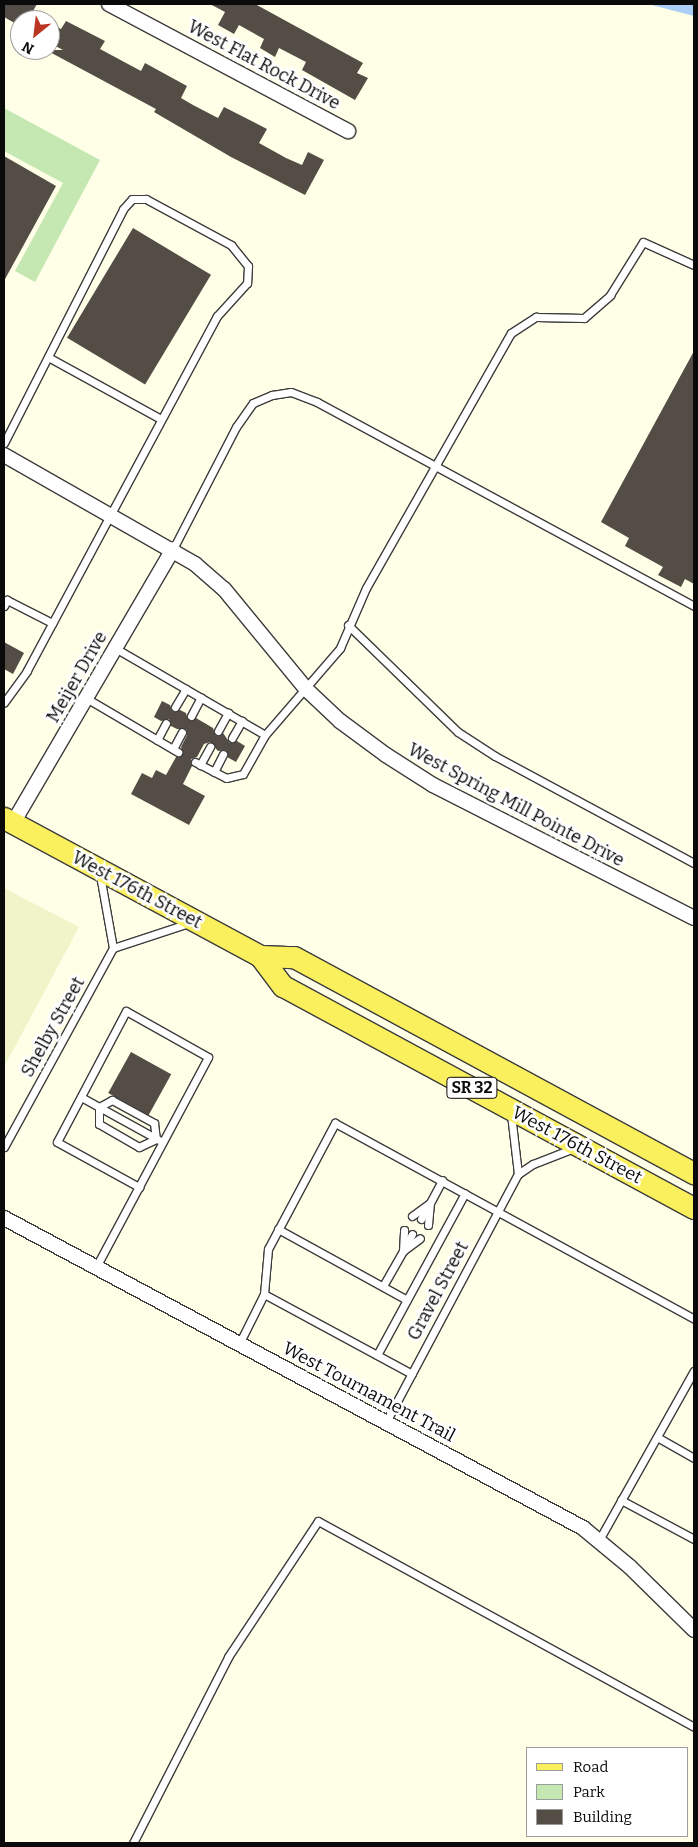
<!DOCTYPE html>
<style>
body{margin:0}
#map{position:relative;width:698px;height:1847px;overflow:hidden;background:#fffee7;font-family:Bitter,serif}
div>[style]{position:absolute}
.farmland>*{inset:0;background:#f0f4c8}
.green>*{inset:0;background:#c5e8b2}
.water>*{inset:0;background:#abcef6}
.building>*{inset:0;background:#534d46;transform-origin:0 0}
.roads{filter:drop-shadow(1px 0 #3d3d3d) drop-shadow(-1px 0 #3d3d3d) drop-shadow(0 1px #3d3d3d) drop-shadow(0 -1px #3d3d3d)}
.service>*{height:7px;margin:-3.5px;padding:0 3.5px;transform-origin:3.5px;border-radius:3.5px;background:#fff}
.minor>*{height:14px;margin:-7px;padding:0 7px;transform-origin:7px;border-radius:7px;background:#fff}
.primary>*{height:21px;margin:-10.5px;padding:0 10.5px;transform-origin:10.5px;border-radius:10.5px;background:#faef5c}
span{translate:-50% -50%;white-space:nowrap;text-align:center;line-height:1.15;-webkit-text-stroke:5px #fff;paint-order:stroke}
.shield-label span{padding:1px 4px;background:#fff;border:1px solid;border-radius:4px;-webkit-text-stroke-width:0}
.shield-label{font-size:16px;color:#0a0a0a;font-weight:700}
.street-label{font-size:18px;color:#0a0a0a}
.frame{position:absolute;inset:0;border:5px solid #0a0a0a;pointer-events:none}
.legend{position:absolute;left:526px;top:1747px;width:162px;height:90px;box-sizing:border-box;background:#fff;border:1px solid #9d9d9d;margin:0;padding:6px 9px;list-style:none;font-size:15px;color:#0a0a0a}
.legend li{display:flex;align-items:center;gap:10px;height:25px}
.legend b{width:25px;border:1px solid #9d9d9d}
.north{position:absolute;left:10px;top:10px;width:50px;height:50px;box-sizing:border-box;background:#fff;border:1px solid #9d9d9d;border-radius:50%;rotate:209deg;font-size:14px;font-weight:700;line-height:20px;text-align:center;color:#0a0a0a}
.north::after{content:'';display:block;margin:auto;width:18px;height:22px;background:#ba3522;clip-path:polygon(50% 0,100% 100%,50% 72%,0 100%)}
</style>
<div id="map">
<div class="farmland">
<i style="clip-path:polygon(4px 888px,79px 927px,4px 1067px)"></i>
</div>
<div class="green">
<i style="clip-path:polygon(4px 108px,100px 160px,35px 282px,15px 271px,63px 183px,4px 151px)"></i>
</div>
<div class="water">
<i style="clip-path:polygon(648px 4px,694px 4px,694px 16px)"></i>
</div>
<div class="building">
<i style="clip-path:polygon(4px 4px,37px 4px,28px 20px,20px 20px,20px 26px,4px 17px)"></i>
<i style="clip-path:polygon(210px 4px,255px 4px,363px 63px,357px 73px,368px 78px,355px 100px,302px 70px,306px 62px,279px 48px,275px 57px,260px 48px,264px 39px,239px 25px,234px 34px,218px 25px,225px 12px)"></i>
<i style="clip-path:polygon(66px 21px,105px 41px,100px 49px,141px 71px,145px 63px,187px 86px,181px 98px,193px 105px,218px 118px,224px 107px,267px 129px,259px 143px,286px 158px,302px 165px,308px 152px,324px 160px,305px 195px,231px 157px,154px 112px,156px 109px,46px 50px,63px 50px,50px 43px,50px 23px,61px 29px)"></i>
<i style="clip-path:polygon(4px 156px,56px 186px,4px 281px)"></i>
<i style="left:133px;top:228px;width:91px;height:128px;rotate:31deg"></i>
<i style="clip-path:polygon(694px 351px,694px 584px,685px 579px,681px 587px,658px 575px,663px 567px,625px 546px,629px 538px,601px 522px)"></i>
<i style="clip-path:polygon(4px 642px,24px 653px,13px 674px,4px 669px)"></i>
<i style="clip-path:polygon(162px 701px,170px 705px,173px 712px,180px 710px,186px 713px,188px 720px,196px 718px,213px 728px,216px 736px,223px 733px,230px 743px,237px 741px,245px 746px,236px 762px,227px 757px,226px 750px,218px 751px,210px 742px,204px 744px,197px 757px,191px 759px,192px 766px,183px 784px,205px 796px,189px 825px,131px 794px,142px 773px,152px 778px,156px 770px,166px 775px,176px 757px,183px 754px,181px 747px,187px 735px,186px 729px,177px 729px,171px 726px,169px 719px,161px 721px,154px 717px)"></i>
<i style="left:131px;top:1052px;width:46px;height:47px;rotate:29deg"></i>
</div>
<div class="roads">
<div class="service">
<i style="left:48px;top:357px;width:129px;rotate:28.8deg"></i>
<i style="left:4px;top:443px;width:263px;rotate:-63deg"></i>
<i style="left:123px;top:209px;width:13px;rotate:-48deg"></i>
<i style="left:132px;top:199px;width:14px"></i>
<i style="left:146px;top:199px;width:97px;rotate:28.4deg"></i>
<i style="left:231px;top:245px;width:27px;rotate:51deg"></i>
<i style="left:248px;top:266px;width:17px;rotate:93deg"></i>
<i style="left:247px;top:283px;width:45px;rotate:132.3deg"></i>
<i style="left:217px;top:316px;width:403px;rotate:118.2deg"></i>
<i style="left:27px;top:671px;width:39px;rotate:126deg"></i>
<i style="left:173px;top:549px;width:137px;rotate:-62.7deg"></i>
<i style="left:236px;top:427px;width:29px;rotate:-55deg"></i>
<i style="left:253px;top:403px;width:21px;rotate:-23deg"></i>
<i style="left:272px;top:395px;width:19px;rotate:-9deg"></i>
<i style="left:291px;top:392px;width:28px;rotate:21deg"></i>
<i style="left:317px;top:402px;width:429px;rotate:28.4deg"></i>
<i style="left:4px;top:606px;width:7px;rotate:-63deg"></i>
<i style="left:7px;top:600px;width:51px;rotate:27.1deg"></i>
<i style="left:348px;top:625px;width:153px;rotate:44.2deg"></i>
<i style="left:458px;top:732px;width:44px;rotate:33deg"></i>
<i style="left:495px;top:756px;width:226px;rotate:28.3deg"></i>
<i style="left:115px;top:648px;width:173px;rotate:30.1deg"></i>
<i style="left:86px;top:698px;width:107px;rotate:30.4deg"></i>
<i style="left:175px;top:707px;width:21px;rotate:-59deg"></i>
<i style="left:191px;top:716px;width:21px;rotate:-62deg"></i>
<i style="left:218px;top:731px;width:21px;rotate:-61deg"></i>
<i style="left:232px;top:738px;width:20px;rotate:-60deg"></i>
<i style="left:157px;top:740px;width:19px;rotate:-62deg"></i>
<i style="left:173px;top:749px;width:19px;rotate:-62deg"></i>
<i style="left:195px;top:762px;width:35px;rotate:27deg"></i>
<i style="left:226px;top:778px;width:17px;rotate:-13deg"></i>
<i style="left:243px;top:774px;width:45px;rotate:-60.6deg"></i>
<i style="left:265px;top:735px;width:115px;rotate:-49.2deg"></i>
<i style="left:340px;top:648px;width:65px;rotate:-66.6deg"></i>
<i style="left:366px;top:588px;width:293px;rotate:-60.4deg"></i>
<i style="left:511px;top:333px;width:30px;rotate:-33deg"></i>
<i style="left:536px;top:317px;width:48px;rotate:1.2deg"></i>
<i style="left:584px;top:318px;width:35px;rotate:-41deg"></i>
<i style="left:610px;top:295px;width:62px;rotate:-58.1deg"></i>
<i style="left:643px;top:242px;width:56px;rotate:24.3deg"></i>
<i style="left:200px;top:765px;width:21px;rotate:-61deg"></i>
<i style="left:214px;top:772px;width:20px;rotate:-63deg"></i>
<i style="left:100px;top:875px;width:74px;rotate:79.9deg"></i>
<i style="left:81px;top:1097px;width:89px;rotate:28.9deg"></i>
<i style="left:112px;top:1100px;width:48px;rotate:28.7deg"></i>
<i style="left:154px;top:1123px;width:16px;rotate:83deg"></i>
<i style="left:156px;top:1139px;width:19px;rotate:155deg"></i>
<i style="left:139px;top:1147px;width:46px;rotate:-150.1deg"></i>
<i style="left:99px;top:1124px;width:17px;rotate:-90deg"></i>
<i style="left:99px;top:1107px;width:15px;rotate:-28deg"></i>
<i style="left:4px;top:1147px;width:227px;rotate:-61.3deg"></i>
<i style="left:113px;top:948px;width:80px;rotate:-18.2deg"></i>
<i style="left:518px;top:1174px;width:18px;rotate:-34deg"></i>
<i style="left:533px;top:1164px;width:44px;rotate:-21.3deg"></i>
<i style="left:412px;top:1216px;width:22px;rotate:-36deg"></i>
<i style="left:421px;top:1219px;width:15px;rotate:-62deg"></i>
<i style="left:428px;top:1225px;width:22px;rotate:-85deg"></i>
<i style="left:430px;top:1203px;width:26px;rotate:-62deg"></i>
<i style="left:278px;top:1229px;width:147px;rotate:28.8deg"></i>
<i style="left:404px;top:1248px;width:16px;rotate:-60deg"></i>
<i style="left:403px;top:1251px;width:21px;rotate:-87deg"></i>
<i style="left:96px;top:1267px;width:238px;rotate:-61.9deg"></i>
<i style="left:208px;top:1057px;width:94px;rotate:-150.7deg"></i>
<i style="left:126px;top:1011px;width:148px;rotate:117.8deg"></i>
<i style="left:57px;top:1142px;width:94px;rotate:28.8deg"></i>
<i style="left:383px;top:1286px;width:40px;rotate:-60.3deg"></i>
<i style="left:403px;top:1251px;width:21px;rotate:-37deg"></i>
<i style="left:264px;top:1294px;width:168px;rotate:28.4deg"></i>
<i style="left:239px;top:1344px;width:56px;rotate:-63.4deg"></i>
<i style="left:264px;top:1294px;width:45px;rotate:-84.9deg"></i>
<i style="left:268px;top:1249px;width:143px;rotate:-62deg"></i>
<i style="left:335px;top:1123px;width:409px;rotate:28.6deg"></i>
<i style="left:377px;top:1355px;width:184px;rotate:-61.5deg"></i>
<i style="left:386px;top:1422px;width:281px;rotate:-62deg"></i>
<i style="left:518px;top:1174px;width:60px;rotate:-96.7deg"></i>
<i style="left:657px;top:1437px;width:43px;rotate:29.6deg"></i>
<i style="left:621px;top:1500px;width:83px;rotate:28.1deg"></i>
<i style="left:599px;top:1540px;width:194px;rotate:-60.7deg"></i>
<i style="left:133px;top:1843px;width:209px;rotate:-62.9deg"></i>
<i style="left:228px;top:1657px;width:163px;rotate:-56.5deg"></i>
<i style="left:318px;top:1521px;width:429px;rotate:28.7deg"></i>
</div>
<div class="minor">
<i style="left:109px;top:4px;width:271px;rotate:28deg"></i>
<i style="left:4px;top:455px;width:220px;rotate:29.7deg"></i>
<i style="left:195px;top:564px;width:38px;rotate:41deg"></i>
<i style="left:224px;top:589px;width:129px;rotate:50.6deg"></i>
<i style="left:306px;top:689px;width:47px;rotate:43.3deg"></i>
<i style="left:340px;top:721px;width:57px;rotate:36.5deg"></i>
<i style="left:386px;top:755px;width:56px;rotate:32.6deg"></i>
<i style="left:433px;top:785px;width:293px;rotate:27deg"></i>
<i style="left:13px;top:823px;width:317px;rotate:-59.7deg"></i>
<i style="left:4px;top:1218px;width:657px;rotate:28.16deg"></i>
<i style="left:583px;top:1528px;width:61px;rotate:39.7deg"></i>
<i style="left:630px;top:1567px;width:90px;rotate:44.5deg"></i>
</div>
<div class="primary">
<i style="left:4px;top:818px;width:291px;rotate:28.3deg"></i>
<i style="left:260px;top:956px;width:38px;rotate:53deg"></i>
<i style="left:283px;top:986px;width:467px;rotate:28.4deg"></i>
<i style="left:260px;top:956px;width:34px;rotate:2deg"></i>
<i style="left:294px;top:957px;width:455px;rotate:28.4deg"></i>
</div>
</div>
<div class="shield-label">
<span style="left:472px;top:1088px">SR 32</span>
</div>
<div class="street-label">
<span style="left:264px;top:65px;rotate:28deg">West Flat Rock Drive</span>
<span style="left:77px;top:677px;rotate:-60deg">Meijer Drive</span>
<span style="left:516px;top:805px;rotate:28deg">West Spring Mill Pointe Drive</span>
<span style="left:137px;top:890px;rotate:28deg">West 176th Street</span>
<span style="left:53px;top:1027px;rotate:-61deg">Shelby Street</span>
<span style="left:577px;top:1145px;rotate:28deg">West 176th Street</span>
<span style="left:438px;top:1291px;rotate:-62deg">Gravel Street</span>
<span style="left:369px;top:1392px;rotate:28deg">West Tournament Trail</span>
</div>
<div class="frame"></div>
<ul class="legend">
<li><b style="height:6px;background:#faef5c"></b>Road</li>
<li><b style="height:14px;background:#c5e8b2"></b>Park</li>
<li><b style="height:14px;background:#534d46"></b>Building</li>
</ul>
<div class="north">N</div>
</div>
